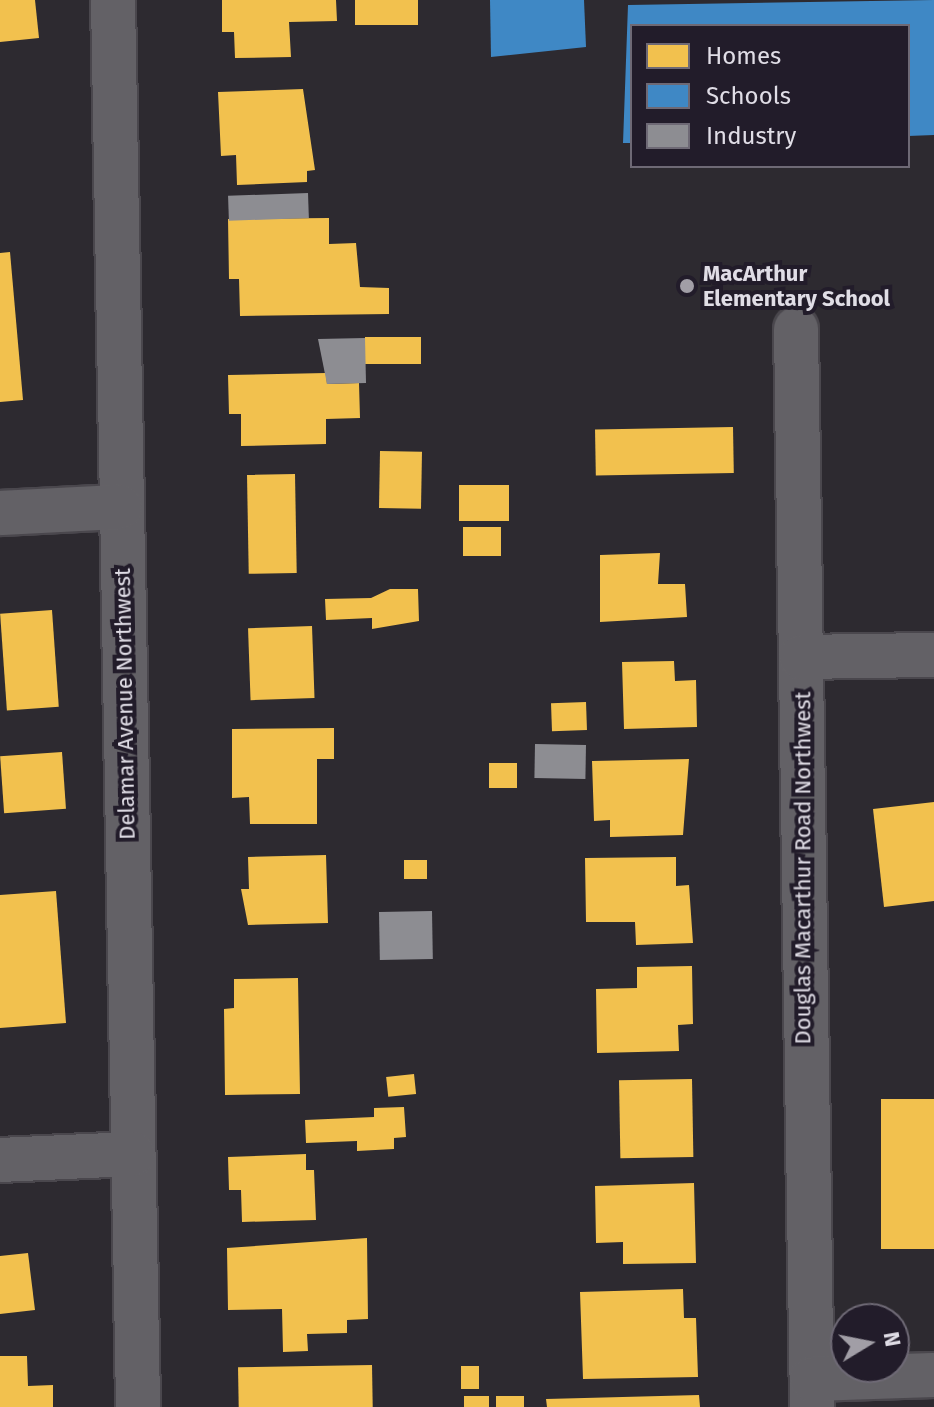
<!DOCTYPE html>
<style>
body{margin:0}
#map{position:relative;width:934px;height:1407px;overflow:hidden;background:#2d2a30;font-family:"Fira Sans",sans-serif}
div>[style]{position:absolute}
.homes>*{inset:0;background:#f2c14e;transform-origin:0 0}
.schools>*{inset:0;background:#3f88c5}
.industry>*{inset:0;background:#8d8d92;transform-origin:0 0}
.roads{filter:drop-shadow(2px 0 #4a474d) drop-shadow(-2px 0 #4a474d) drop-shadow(0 2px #4a474d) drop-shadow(0 -2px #4a474d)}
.minor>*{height:44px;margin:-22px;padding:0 22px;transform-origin:22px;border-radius:22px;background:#636166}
.dots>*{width:22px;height:22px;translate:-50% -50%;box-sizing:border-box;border:4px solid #221c2a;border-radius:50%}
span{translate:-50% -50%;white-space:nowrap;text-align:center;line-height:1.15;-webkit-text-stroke:8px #221c2a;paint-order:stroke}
.poi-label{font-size:22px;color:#e0dde6;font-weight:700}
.left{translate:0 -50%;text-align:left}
.street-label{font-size:22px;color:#e0dde6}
.legend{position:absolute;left:630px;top:24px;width:280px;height:144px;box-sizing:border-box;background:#221c2a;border:2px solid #6e6975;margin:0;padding:10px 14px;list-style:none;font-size:24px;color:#e0dde6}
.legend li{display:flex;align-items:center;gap:16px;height:40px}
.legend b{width:40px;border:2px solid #6e6975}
.north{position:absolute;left:830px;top:1303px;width:80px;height:80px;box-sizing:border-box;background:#221c2a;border:2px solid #6e6975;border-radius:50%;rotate:80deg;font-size:22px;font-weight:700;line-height:32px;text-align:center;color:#e0dde6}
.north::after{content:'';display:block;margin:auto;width:28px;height:36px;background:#a19ea6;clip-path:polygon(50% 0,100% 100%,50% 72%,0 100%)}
</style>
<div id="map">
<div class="homes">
<i style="clip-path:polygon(0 0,35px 0,39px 38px,0 42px)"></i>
<i style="clip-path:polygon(222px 0,336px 0,337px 21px,289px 22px,291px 57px,235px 58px,234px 32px,222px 32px)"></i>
<i style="left:355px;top:0;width:63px;height:25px"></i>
<i style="clip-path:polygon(303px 89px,315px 170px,307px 171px,307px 182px,237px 185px,236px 155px,221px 156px,218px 92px)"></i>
<i style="clip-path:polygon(329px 218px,329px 244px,356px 243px,360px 287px,389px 288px,389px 314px,240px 316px,239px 279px,229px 279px,228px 219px)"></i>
<i style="clip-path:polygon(10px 252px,23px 400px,0 402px,0 253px)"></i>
<i style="left:421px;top:337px;width:27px;height:56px;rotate:90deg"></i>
<i style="clip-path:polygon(326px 373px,327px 384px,359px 383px,360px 418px,326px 419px,326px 444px,241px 446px,241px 414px,229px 414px,228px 375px)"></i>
<i style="left:733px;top:427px;width:46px;height:138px;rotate:89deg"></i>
<i style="left:380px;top:451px;width:42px;height:57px;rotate:1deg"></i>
<i style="left:295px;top:474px;width:99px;height:48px;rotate:89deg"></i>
<i style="left:459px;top:485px;width:50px;height:36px"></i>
<i style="left:501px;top:527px;width:29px;height:38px;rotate:90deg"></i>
<i style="clip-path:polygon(660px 553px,658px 584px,685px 584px,687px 617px,600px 622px,600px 555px)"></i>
<i style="clip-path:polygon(390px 589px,418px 589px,419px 621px,372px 629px,372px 618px,326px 620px,325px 599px,371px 598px)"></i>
<i style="left:52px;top:610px;width:97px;height:52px;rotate:86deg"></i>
<i style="left:312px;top:626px;width:72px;height:64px;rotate:88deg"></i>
<i style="clip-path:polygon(674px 661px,675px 681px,696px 680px,697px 727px,624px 729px,622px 662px)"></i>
<i style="left:586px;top:702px;width:28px;height:35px;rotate:88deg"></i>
<i style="clip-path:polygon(334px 728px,334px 759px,317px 759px,317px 824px,250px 824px,249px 797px,232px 798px,232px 729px)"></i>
<i style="left:62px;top:752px;width:57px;height:62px;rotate:86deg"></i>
<i style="clip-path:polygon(689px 759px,683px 835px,610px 837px,610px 820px,594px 821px,592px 761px)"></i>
<i style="left:489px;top:763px;width:28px;height:25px"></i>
<i style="clip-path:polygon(934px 802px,934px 901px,884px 907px,873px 809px)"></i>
<i style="clip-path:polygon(326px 855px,328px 923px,248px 925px,241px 889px,249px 889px,248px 857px)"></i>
<i style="clip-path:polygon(676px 857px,676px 886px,689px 885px,693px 943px,636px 945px,635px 922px,586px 922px,585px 858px)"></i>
<i style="left:404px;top:860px;width:23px;height:19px"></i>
<i style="clip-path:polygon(56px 891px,66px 1023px,0 1028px,0 895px)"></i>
<i style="clip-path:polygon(692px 966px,693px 1024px,678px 1025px,679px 1051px,597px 1053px,596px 989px,637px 988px,637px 967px)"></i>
<i style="clip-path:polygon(298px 978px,300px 1094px,225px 1095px,224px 1009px,234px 1008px,234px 979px)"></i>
<i style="left:414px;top:1074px;width:20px;height:28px;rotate:84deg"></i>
<i style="left:692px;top:1079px;width:78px;height:73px;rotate:89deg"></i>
<i style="left:934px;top:1099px;width:150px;height:53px;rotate:90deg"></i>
<i style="clip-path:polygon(404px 1107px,406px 1137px,394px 1138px,394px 1149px,357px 1151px,357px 1141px,306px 1143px,305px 1120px,374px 1117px,374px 1108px)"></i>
<i style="clip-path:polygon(306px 1154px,306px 1170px,314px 1170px,316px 1220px,242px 1222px,241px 1190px,229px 1190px,228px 1157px)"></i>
<i style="clip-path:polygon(694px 1183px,696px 1263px,623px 1264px,623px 1242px,596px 1243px,595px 1186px)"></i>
<i style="clip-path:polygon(367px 1238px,368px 1319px,347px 1320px,347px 1333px,307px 1334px,308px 1351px,283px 1352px,282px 1309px,228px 1310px,227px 1248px)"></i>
<i style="clip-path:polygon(28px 1253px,35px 1310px,0 1314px,0 1256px)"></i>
<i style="clip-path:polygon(683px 1289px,684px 1318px,696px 1318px,698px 1377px,583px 1379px,580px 1292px)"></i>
<i style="clip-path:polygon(0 1356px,27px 1356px,28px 1386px,53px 1385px,53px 1407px,0 1407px)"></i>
<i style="left:372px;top:1365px;width:42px;height:134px;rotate:89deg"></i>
<i style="left:461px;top:1366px;width:18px;height:23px"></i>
<i style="clip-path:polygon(699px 1395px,700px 1407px,547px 1407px,546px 1399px)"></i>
<i style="left:489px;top:1396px;width:11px;height:25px;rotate:90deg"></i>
<i style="left:496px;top:1396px;width:28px;height:11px"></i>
</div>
<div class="schools">
<i style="clip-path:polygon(490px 0,584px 0,586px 47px,491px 57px)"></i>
<i style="clip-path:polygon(934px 0,934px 135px,908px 136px,908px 26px,632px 26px,632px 143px,623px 143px,628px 5px)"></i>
</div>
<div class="industry">
<i style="left:308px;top:193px;width:25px;height:80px;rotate:88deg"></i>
<i style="clip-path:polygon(365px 338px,366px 383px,327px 384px,318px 339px)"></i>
<i style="left:535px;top:744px;width:51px;height:34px;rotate:1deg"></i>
<i style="left:432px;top:911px;width:48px;height:53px;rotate:89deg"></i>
</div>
<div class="roads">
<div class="minor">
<i style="left:113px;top:0;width:1407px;rotate:88.98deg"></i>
<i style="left:796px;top:329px;width:1078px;rotate:89.15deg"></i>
<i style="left:0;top:513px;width:120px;rotate:-2.9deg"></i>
<i style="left:801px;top:657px;width:133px;rotate:-0.9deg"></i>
<i style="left:0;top:1160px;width:133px;rotate:-2.6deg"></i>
<i style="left:812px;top:1379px;width:122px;rotate:-1.9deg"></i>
</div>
</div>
<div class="dots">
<i style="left:687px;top:286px;background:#a19ea6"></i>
</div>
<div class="poi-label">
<span class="left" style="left:703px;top:286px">MacArthur<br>Elementary School</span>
</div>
<div class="street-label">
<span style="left:125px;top:704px;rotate:-91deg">Delamar Avenue Northwest</span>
<span style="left:803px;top:868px;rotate:-90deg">Douglas Macarthur Road Northwest</span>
</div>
<ul class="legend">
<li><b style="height:22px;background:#f2c14e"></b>Homes</li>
<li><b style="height:22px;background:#3f88c5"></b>Schools</li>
<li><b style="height:22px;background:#8d8d92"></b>Industry</li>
</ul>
<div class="north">N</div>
</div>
